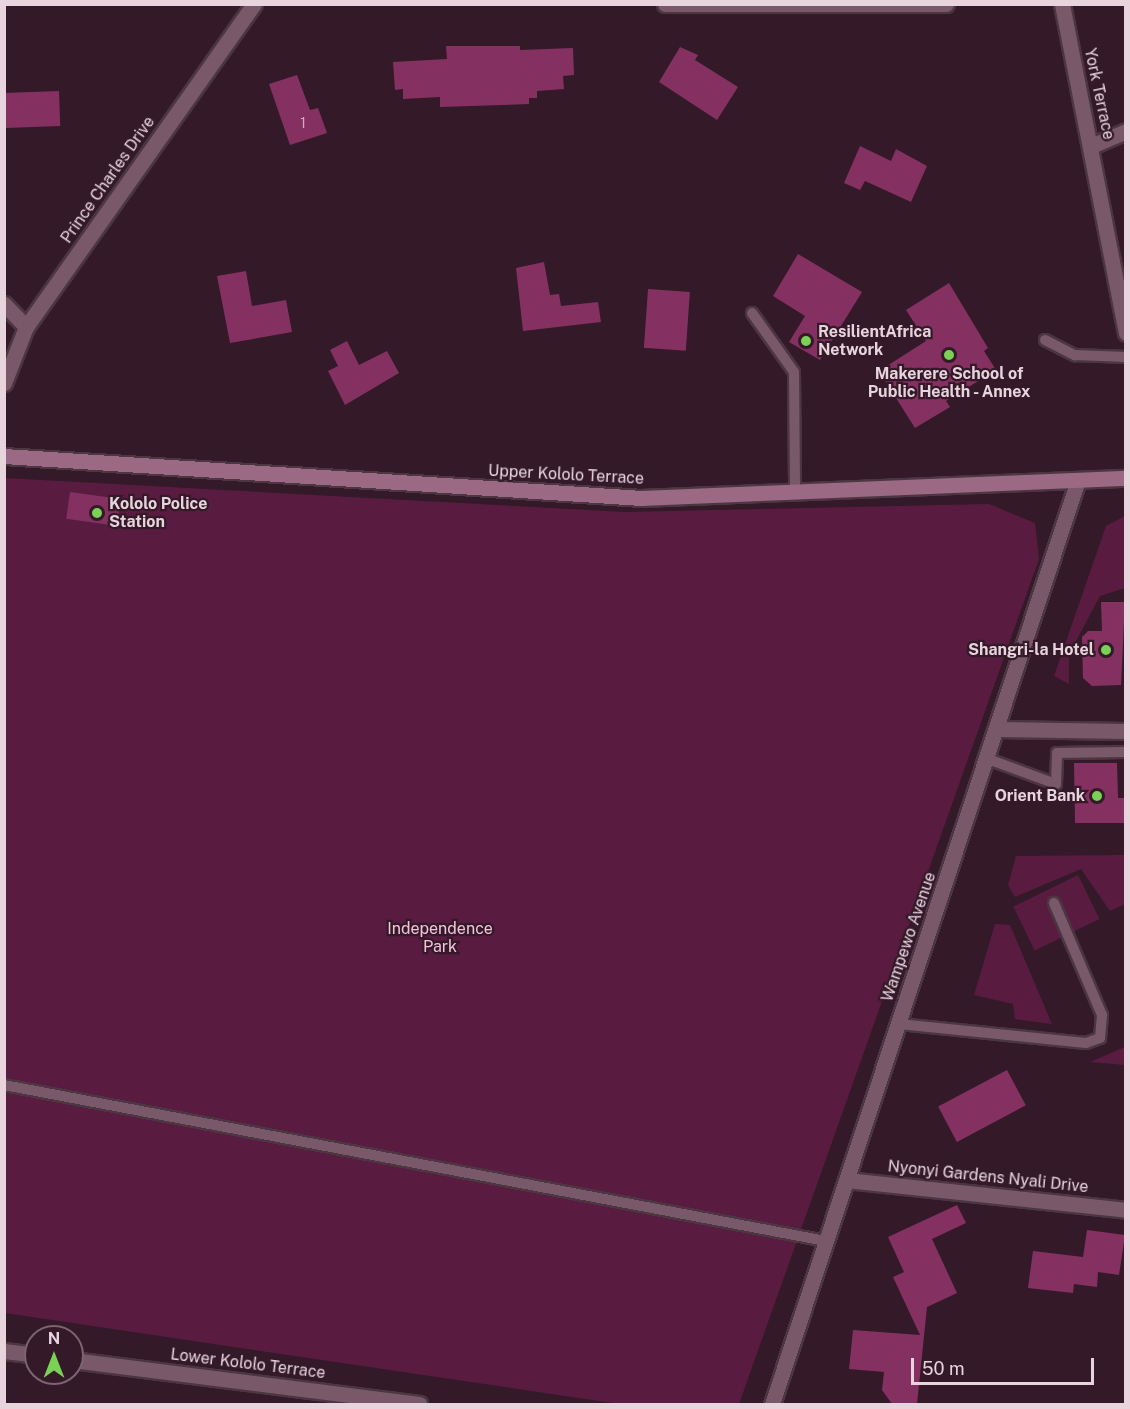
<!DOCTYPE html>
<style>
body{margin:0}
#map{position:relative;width:1130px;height:1409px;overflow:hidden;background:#341928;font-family:"Public Sans",sans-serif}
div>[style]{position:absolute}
.green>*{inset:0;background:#591c40;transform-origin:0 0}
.building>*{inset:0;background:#843162;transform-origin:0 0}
.roads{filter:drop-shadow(2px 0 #4b3641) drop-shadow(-2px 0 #4b3641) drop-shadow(0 2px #4b3641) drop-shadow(0 -2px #4b3641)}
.service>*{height:10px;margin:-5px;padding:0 5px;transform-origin:5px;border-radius:5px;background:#795969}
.minor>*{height:15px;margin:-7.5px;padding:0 7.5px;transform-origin:7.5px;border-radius:7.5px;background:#795969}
.tertiary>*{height:15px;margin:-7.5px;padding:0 7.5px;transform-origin:7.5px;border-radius:7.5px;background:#795969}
.secondary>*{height:15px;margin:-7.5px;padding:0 7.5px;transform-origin:7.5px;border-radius:7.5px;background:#9b6983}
.dots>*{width:16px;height:16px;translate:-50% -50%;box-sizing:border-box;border:3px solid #341928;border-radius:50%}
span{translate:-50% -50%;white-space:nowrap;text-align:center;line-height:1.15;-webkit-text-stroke:4.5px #341928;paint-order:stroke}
.number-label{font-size:14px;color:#ceabbe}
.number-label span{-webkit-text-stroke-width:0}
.street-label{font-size:16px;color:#e7d4dd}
.poi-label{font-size:16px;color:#e7d4dd;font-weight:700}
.left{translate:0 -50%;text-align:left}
.right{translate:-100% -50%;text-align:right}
.park-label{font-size:16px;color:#f4c3db}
.frame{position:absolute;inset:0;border:6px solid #e7d4dd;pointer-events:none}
.north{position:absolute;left:24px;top:1325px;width:60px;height:60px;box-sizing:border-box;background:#341928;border:2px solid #7c6470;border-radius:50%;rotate:0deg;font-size:16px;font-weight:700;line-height:24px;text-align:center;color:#e7d4dd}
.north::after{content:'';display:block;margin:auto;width:21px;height:27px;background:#7bd155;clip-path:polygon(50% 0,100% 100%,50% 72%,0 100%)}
.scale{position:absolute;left:911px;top:1358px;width:183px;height:27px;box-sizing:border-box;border:3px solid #e7d4dd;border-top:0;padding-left:8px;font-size:18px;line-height:21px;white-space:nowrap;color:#e7d4dd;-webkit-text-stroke:4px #341928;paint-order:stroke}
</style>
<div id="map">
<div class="green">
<i style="clip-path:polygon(5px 478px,624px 512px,989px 504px,1035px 523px,1039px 559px,739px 1404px,619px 1404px,5px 1313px)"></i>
<i style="clip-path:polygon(1125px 516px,1125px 588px,1100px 596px,1069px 654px,1069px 684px,1054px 676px,1106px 526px)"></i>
<i style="clip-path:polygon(1125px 855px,1125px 904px,1110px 911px,1081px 869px,1015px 897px,1008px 885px,1016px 856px)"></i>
<i style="left:1078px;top:875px;width:49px;height:72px;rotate:64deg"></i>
<i style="clip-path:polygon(995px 924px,1010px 925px,1052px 1024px,1015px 1019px,1013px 1004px,974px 995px)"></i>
<i style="clip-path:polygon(1125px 1047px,1125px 1065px,1090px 1062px)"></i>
</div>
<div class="building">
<i style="clip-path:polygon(446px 46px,520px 46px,520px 50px,573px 48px,574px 75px,563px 76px,564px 89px,537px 91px,537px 98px,529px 98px,529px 104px,440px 107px,440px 97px,403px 99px,403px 89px,395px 90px,393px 62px,447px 59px)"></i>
<i style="clip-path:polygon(680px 47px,698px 55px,695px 60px,738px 87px,717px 120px,659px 82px)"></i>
<i style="clip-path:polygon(297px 75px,310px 110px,318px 108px,327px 133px,290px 145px,269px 84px)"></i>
<i style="left:59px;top:91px;width:35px;height:55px;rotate:88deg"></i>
<i style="clip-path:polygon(860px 146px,891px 161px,896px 149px,927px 166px,911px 202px,865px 181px,860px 190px,844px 183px)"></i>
<i style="clip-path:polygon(798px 254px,862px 292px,820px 360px,789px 342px,805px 316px,773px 296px)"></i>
<i style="clip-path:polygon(544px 262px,550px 295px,559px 294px,561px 306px,598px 302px,601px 322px,523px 331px,516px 268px)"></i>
<i style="clip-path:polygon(246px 271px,252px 306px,286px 300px,292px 332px,230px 343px,217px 276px)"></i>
<i style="clip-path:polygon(949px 283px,988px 348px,984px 351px,996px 370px,946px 401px,950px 407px,915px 428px,879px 371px,926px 341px,906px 310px)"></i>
<i style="left:648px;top:289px;width:42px;height:59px;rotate:4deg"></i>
<i style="clip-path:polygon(347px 341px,359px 365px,387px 351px,399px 373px,345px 405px,328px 371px,338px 366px,330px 350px)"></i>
<i style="left:70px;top:492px;width:51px;height:27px;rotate:8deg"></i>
<i style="clip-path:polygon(1101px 602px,1125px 602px,1121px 685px,1092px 686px,1083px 678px,1082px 637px,1088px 631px,1102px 631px)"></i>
<i style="clip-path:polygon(1074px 763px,1117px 763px,1118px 798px,1125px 798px,1125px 823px,1075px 823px)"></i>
<i style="left:1007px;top:1070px;width:40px;height:78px;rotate:62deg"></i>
<i style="clip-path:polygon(957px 1205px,966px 1223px,932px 1239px,957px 1293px,927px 1307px,917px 1404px,892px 1404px,882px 1390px,884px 1372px,849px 1369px,853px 1330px,920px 1335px,893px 1277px,904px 1272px,888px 1237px)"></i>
<i style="clip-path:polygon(1087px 1230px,1125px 1235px,1119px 1275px,1098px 1272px,1097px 1287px,1074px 1284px,1073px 1293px,1028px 1288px,1033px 1251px,1083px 1257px)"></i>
</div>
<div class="roads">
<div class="service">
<i style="left:752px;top:313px;width:72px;rotate:54.6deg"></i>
<i style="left:794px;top:372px;width:122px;rotate:89.5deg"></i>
<i style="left:1045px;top:340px;width:34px;rotate:27deg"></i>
<i style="left:1075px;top:355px;width:51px;rotate:2.2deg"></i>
<i style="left:988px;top:759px;width:72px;rotate:20.2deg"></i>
<i style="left:1056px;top:784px;width:31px;rotate:-88deg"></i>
<i style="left:1057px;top:753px;width:69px;rotate:-0.8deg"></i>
<i style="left:899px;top:1024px;width:188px;rotate:5.8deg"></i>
<i style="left:1086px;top:1043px;width:15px;rotate:-20deg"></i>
<i style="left:1100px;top:1038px;width:23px;rotate:-85deg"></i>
<i style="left:1102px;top:1015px;width:122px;rotate:-113.2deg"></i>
<i style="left:4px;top:1085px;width:837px;rotate:10.75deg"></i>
</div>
<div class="minor">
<i style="left:665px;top:4px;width:281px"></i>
<i style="left:1062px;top:4px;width:335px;rotate:79deg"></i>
<i style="left:1091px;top:146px;width:38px;rotate:-23deg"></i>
<i style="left:4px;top:304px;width:32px;rotate:46deg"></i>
<i style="left:998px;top:729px;width:128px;rotate:0.9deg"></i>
<i style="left:847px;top:1180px;width:281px;rotate:6.1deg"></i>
</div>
<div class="tertiary">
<i style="left:4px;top:383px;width:60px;rotate:-68.6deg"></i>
<i style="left:26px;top:327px;width:395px;rotate:-54.8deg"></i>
<i style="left:4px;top:1351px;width:32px;rotate:7deg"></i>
<i style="left:72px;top:1360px;width:350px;rotate:7.2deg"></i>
<i style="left:772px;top:1404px;width:973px;rotate:-71.68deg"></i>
</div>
<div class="secondary">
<i style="left:4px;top:456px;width:639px;rotate:3.77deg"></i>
<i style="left:642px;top:498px;width:484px;rotate:-2.4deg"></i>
</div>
</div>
<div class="dots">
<i style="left:806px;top:341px;background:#7bd155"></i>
<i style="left:949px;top:355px;background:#7bd155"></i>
<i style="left:97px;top:513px;background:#7bd155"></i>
<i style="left:1106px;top:650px;background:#7bd155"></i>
<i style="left:1097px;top:796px;background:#7bd155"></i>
</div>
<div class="number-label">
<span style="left:303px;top:123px">1</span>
</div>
<div class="street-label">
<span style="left:1099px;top:94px;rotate:78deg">York Terrace</span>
<span style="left:108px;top:180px;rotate:-55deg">Prince Charles Drive</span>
<span style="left:566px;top:475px;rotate:3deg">Upper Kololo Terrace</span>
<span style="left:909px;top:937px;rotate:-71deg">Wampewo Avenue</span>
<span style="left:988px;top:1177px;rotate:6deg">Nyonyi Gardens Nyali Drive</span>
<span style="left:248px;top:1364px;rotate:7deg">Lower Kololo Terrace</span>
</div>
<div class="poi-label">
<span class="left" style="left:818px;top:341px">ResilientAfrica<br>Network</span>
<span style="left:949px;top:383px">Makerere School of<br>Public Health - Annex</span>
<span class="left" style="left:109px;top:513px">Kololo Police<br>Station</span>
<span class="right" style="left:1094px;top:650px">Shangri-la Hotel</span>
<span class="right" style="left:1085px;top:796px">Orient Bank</span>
</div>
<div class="park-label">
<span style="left:440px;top:938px">Independence<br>Park</span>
</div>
<div class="frame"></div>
<div class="north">N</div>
<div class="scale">50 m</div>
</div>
